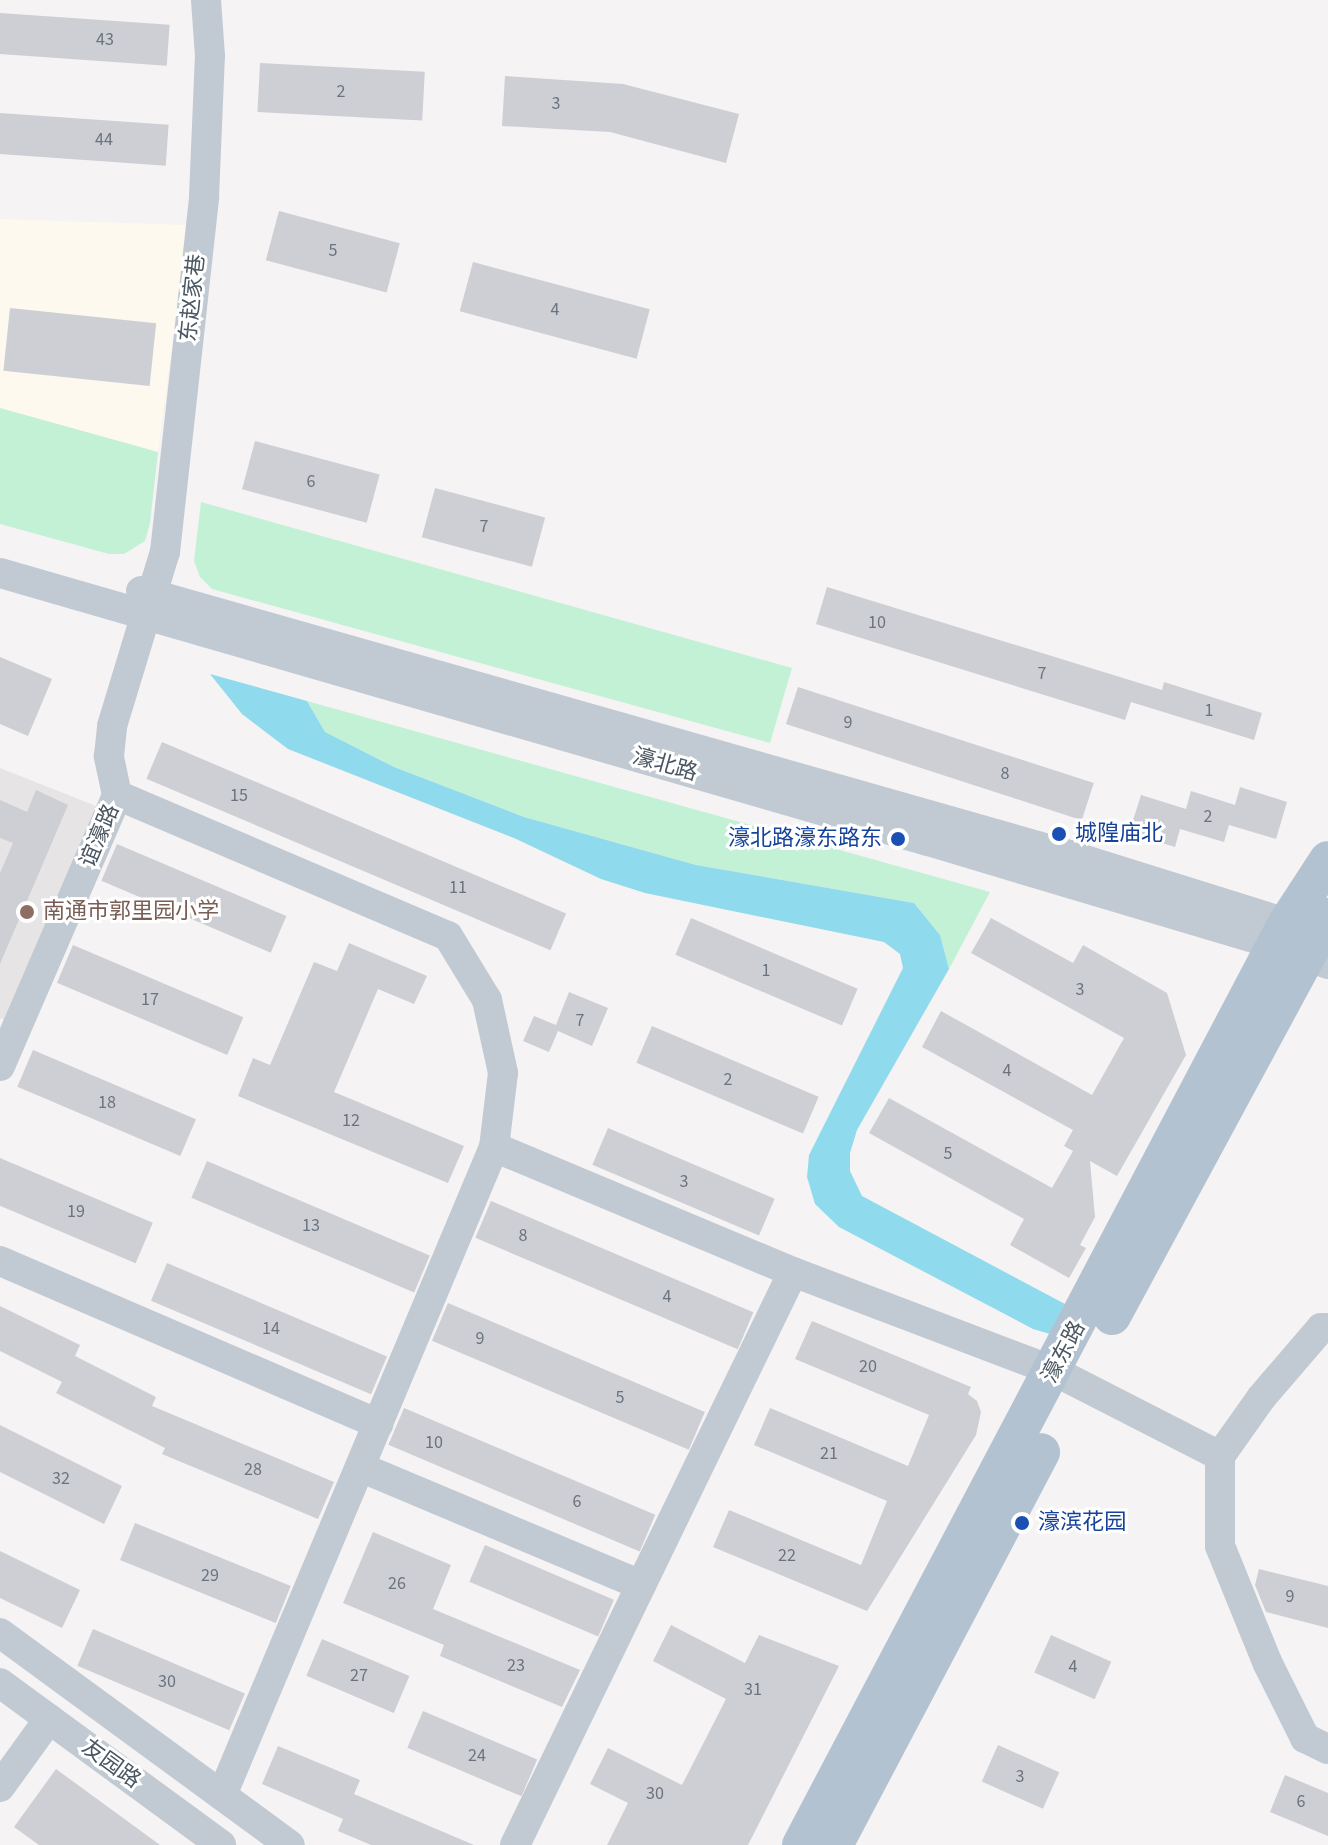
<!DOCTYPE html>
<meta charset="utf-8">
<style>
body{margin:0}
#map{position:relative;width:1328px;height:1845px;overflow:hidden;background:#f5f3f3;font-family:"Source Sans 3","Noto Sans SC",sans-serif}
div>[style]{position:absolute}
.commercial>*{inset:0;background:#fdf9ef}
.education>*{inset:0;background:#e6e4e5}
.green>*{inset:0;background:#c3f1d5}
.water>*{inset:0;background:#90daee}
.building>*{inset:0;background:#cdcfd5;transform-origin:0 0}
.minor>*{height:30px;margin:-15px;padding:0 15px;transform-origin:15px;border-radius:15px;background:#c1cad2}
.major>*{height:38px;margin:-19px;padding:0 19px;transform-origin:19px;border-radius:19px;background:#b3c2d1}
.dots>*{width:22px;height:22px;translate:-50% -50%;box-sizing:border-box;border:4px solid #fff;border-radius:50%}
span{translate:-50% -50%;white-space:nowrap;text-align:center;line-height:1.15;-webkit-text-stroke:6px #fff;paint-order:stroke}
.number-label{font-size:18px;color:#6b747e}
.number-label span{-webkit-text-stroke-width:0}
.street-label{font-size:22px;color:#4a5661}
.transit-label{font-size:22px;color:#164399}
.left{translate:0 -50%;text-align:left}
.right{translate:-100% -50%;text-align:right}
.education-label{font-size:22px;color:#785e54}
</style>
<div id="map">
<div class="commercial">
<i style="clip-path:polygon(0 219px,188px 225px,158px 452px,0 408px)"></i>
</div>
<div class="education">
<i style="clip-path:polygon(0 768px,96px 806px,9px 1022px,0 1018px)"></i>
</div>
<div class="green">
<i style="clip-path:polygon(0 408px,158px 452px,150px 523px,145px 541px,124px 554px,109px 554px,0 524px)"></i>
<i style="clip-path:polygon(201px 502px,792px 668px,770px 743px,212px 589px,200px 577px,194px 561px)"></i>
<i style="clip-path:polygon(307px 701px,990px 892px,949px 969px,940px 935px,914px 903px,696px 865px,524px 817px,394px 767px,325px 732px)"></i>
</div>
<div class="water">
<i style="clip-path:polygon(210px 674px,307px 701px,325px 732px,394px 767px,524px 817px,696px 865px,914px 903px,940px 935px,949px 969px,857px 1130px,850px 1153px,850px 1171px,862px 1196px,1065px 1304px,1050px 1334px,1033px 1329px,839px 1227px,815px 1204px,807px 1177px,809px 1155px,903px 968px,900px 954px,884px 942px,645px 893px,601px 879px,514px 838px,288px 749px,242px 714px)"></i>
</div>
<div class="building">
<i style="left:0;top:13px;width:170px;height:41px;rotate:4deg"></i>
<i style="left:260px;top:63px;width:165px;height:49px;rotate:3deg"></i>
<i style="clip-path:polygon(505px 76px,623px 84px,739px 114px,726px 163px,610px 132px,502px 126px)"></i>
<i style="left:0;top:113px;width:169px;height:41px;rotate:4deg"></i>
<i style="left:279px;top:211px;width:125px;height:51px;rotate:15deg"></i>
<i style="left:473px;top:262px;width:183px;height:51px;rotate:15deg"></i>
<i style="left:10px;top:308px;width:147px;height:63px;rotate:6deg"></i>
<i style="left:255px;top:441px;width:129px;height:50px;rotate:15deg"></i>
<i style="left:435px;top:488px;width:114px;height:51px;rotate:15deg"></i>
<i style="clip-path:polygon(827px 587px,1162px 690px,1164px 682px,1262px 713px,1254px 740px,1131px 702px,1125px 720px,816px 624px)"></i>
<i style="clip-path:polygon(0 657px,52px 679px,28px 736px,0 724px)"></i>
<i style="left:798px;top:687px;width:311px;height:39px;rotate:18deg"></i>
<i style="left:162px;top:742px;width:439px;height:40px;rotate:23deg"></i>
<i style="clip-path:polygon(1240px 787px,1287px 802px,1276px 839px,1229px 825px,1224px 842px,1180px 829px,1175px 847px,1129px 833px,1141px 795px,1186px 809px,1191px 791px,1235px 805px)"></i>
<i style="clip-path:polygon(36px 790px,68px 805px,0 964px,0 873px,13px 843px,0 838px,0 800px,27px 812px)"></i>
<i style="left:117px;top:844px;width:184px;height:40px;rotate:23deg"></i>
<i style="left:691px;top:918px;width:181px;height:40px;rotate:23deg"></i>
<i style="clip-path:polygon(991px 918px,1073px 963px,1083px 945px,1167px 993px,1186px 1055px,1117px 1176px,1090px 1161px,1095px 1217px,1080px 1245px,1086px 1248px,1069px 1278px,1010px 1245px,1024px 1219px,869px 1133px,889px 1098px,1052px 1188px,1073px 1151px,1064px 1146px,1073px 1130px,922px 1047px,941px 1011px,1092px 1095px,1124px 1038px,971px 953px)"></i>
<i style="clip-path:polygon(349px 943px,427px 976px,414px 1004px,378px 989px,334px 1092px,464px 1146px,448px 1183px,238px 1096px,253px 1058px,270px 1065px,314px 962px,337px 971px)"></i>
<i style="left:73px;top:945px;width:185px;height:41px;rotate:23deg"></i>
<i style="clip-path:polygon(569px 992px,608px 1008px,592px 1046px,558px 1031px,549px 1052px,523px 1041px,534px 1016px,556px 1025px)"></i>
<i style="left:652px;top:1026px;width:181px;height:40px;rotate:23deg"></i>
<i style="left:33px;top:1050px;width:177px;height:40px;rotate:23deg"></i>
<i style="left:608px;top:1128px;width:181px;height:40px;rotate:23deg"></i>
<i style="left:0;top:1158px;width:166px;height:44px;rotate:23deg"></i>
<i style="left:207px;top:1161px;width:242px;height:40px;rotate:23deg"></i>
<i style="left:491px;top:1201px;width:285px;height:40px;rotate:23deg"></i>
<i style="left:167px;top:1263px;width:239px;height:41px;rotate:23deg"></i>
<i style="left:448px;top:1303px;width:279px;height:41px;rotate:23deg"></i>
<i style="clip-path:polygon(0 1306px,80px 1345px,75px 1356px,156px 1397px,152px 1406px,334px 1482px,318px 1519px,162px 1454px,165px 1448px,56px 1393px,62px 1382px,0 1351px)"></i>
<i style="clip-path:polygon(812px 1321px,971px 1387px,968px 1394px,977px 1401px,981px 1412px,976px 1435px,867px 1611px,713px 1547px,729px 1510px,861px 1565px,887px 1501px,754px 1445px,770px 1408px,908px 1466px,929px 1415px,795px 1359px)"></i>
<i style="left:404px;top:1408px;width:273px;height:40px;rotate:23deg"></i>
<i style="clip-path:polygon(0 1425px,122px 1486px,104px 1524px,0 1472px)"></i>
<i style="left:135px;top:1523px;width:168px;height:40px;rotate:22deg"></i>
<i style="clip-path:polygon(373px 1532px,451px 1565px,433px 1609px,580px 1670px,562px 1707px,440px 1656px,444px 1645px,343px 1603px)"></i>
<i style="left:485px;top:1545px;width:140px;height:40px;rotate:23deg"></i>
<i style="clip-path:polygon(0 1551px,80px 1590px,62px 1628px,0 1598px)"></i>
<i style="clip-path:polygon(1259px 1569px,1328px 1586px,1328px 1628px,1266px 1612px,1255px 1585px)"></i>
<i style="clip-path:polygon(671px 1625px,745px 1663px,759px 1635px,839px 1666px,748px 1845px,607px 1845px,628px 1803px,590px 1784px,608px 1748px,682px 1785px,726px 1699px,653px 1661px)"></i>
<i style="left:93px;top:1629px;width:165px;height:40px;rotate:23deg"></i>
<i style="left:1051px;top:1635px;width:66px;height:41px;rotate:24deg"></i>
<i style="left:322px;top:1639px;width:95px;height:40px;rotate:23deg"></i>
<i style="left:423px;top:1711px;width:124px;height:40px;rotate:23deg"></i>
<i style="left:998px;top:1745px;width:67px;height:40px;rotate:24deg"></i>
<i style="clip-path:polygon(278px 1746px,360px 1780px,354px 1794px,474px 1845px,371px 1845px,338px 1831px,343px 1819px,262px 1784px)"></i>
<i style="clip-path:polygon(56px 1769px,160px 1845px,39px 1845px,14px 1827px)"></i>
<i style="clip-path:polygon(1285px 1775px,1328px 1793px,1328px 1836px,1270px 1812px)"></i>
</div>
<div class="minor">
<i style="left:0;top:573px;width:966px;rotate:16.11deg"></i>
<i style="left:928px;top:841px;width:363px;rotate:16.6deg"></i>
<i style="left:1276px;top:945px;width:55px;rotate:20.1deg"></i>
<i style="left:141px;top:591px;width:962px;rotate:15.87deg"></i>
<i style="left:1066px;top:854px;width:254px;rotate:17.4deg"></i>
<i style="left:117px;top:795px;width:360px;rotate:23.1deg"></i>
<i style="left:448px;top:936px;width:75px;rotate:58.6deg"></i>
<i style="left:487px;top:1000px;width:75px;rotate:77.6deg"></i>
<i style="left:503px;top:1073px;width:75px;rotate:96.9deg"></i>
<i style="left:494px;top:1147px;width:703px;rotate:112.77deg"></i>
<i style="left:0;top:1066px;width:295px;rotate:-66.6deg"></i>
<i style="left:117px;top:795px;width:40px;rotate:-102deg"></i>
<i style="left:109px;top:756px;width:30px;rotate:-84deg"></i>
<i style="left:112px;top:726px;width:182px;rotate:-73.1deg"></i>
<i style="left:165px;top:552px;width:357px;rotate:-83.7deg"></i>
<i style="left:204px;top:197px;width:141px;rotate:-87.6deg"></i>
<i style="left:210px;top:56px;width:56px;rotate:-94.1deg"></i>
<i style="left:494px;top:1147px;width:324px;rotate:22.7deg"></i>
<i style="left:793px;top:1272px;width:279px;rotate:20.8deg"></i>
<i style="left:1054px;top:1371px;width:186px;rotate:27.1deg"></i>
<i style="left:1220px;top:1456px;width:90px;rotate:90deg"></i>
<i style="left:1220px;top:1546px;width:127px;rotate:67.9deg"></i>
<i style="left:1268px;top:1664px;width:83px;rotate:63.4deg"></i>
<i style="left:1305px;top:1738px;width:25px;rotate:26deg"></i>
<i style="left:0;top:1261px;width:412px;rotate:23.3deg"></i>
<i style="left:1220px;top:1456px;width:71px;rotate:-54.7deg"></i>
<i style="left:1261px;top:1398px;width:92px;rotate:-49.4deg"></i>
<i style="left:1321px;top:1328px;width:7px"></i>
<i style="left:360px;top:1467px;width:305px;rotate:22.8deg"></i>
<i style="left:0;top:1633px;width:359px;rotate:36.2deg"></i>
<i style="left:0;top:1683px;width:274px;rotate:36.2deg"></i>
<i style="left:0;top:1787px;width:84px;rotate:-54.2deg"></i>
<i style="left:515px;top:1845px;width:637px;rotate:-64.12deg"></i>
</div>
<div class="major">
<i style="left:1112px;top:1316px;width:454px;rotate:-61.6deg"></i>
<i style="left:801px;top:1845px;width:1042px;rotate:-62.21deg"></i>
<i style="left:1287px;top:923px;width:75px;rotate:-56.9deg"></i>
<i style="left:834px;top:1845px;width:444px;rotate:-62.2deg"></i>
</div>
<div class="dots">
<i style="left:1059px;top:834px;background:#1a4fb4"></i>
<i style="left:898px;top:839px;background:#1a4fb4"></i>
<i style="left:27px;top:912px;background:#8d6e63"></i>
<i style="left:1022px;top:1523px;background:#1a4fb4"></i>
</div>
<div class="number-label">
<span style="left:105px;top:40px">43</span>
<span style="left:341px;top:92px">2</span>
<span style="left:556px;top:104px">3</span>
<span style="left:104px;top:140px">44</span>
<span style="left:333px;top:251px">5</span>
<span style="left:555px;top:310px">4</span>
<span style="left:311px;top:482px">6</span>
<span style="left:484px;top:527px">7</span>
<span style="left:877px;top:623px">10</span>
<span style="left:1042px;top:674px">7</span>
<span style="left:1209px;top:711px">1</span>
<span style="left:848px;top:723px">9</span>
<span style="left:1005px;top:774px">8</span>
<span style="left:239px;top:796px">15</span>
<span style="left:1208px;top:817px">2</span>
<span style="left:458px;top:888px">11</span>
<span style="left:766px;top:971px">1</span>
<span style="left:1080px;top:990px">3</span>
<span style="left:150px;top:1000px">17</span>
<span style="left:580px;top:1021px">7</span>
<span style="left:1007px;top:1071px">4</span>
<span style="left:728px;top:1080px">2</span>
<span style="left:107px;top:1103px">18</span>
<span style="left:351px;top:1121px">12</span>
<span style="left:948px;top:1154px">5</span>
<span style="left:684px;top:1182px">3</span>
<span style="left:76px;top:1212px">19</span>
<span style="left:311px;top:1226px">13</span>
<span style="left:523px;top:1236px">8</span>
<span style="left:667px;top:1297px">4</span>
<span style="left:271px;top:1329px">14</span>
<span style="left:480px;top:1339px">9</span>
<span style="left:868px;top:1367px">20</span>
<span style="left:620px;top:1398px">5</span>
<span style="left:434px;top:1443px">10</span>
<span style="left:829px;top:1454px">21</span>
<span style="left:253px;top:1470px">28</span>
<span style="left:61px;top:1479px">32</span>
<span style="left:577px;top:1502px">6</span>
<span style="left:787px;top:1556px">22</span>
<span style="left:210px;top:1576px">29</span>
<span style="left:397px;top:1584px">26</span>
<span style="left:1290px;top:1597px">9</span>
<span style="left:516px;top:1666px">23</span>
<span style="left:1073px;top:1667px">4</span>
<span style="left:359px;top:1676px">27</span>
<span style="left:167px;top:1682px">30</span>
<span style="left:753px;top:1690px">31</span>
<span style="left:477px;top:1756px">24</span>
<span style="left:1020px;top:1777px">3</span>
<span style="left:655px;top:1794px">30</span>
<span style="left:1301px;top:1802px">6</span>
</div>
<div class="street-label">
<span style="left:193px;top:298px;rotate:-84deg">东赵家巷</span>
<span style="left:665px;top:765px;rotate:16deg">濠北路</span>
<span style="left:100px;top:836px;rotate:-67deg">谊濠路</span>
<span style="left:1064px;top:1352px;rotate:-62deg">濠东路</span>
<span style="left:111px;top:1764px;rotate:36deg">友园路</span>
</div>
<div class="transit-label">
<span class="left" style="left:1075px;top:834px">城隍庙北</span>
<span class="right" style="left:882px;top:839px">濠北路濠东路东</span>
<span class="left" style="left:1038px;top:1523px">濠滨花园</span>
</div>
<div class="education-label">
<span class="left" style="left:43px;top:912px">南通市郭里园小学</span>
</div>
</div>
